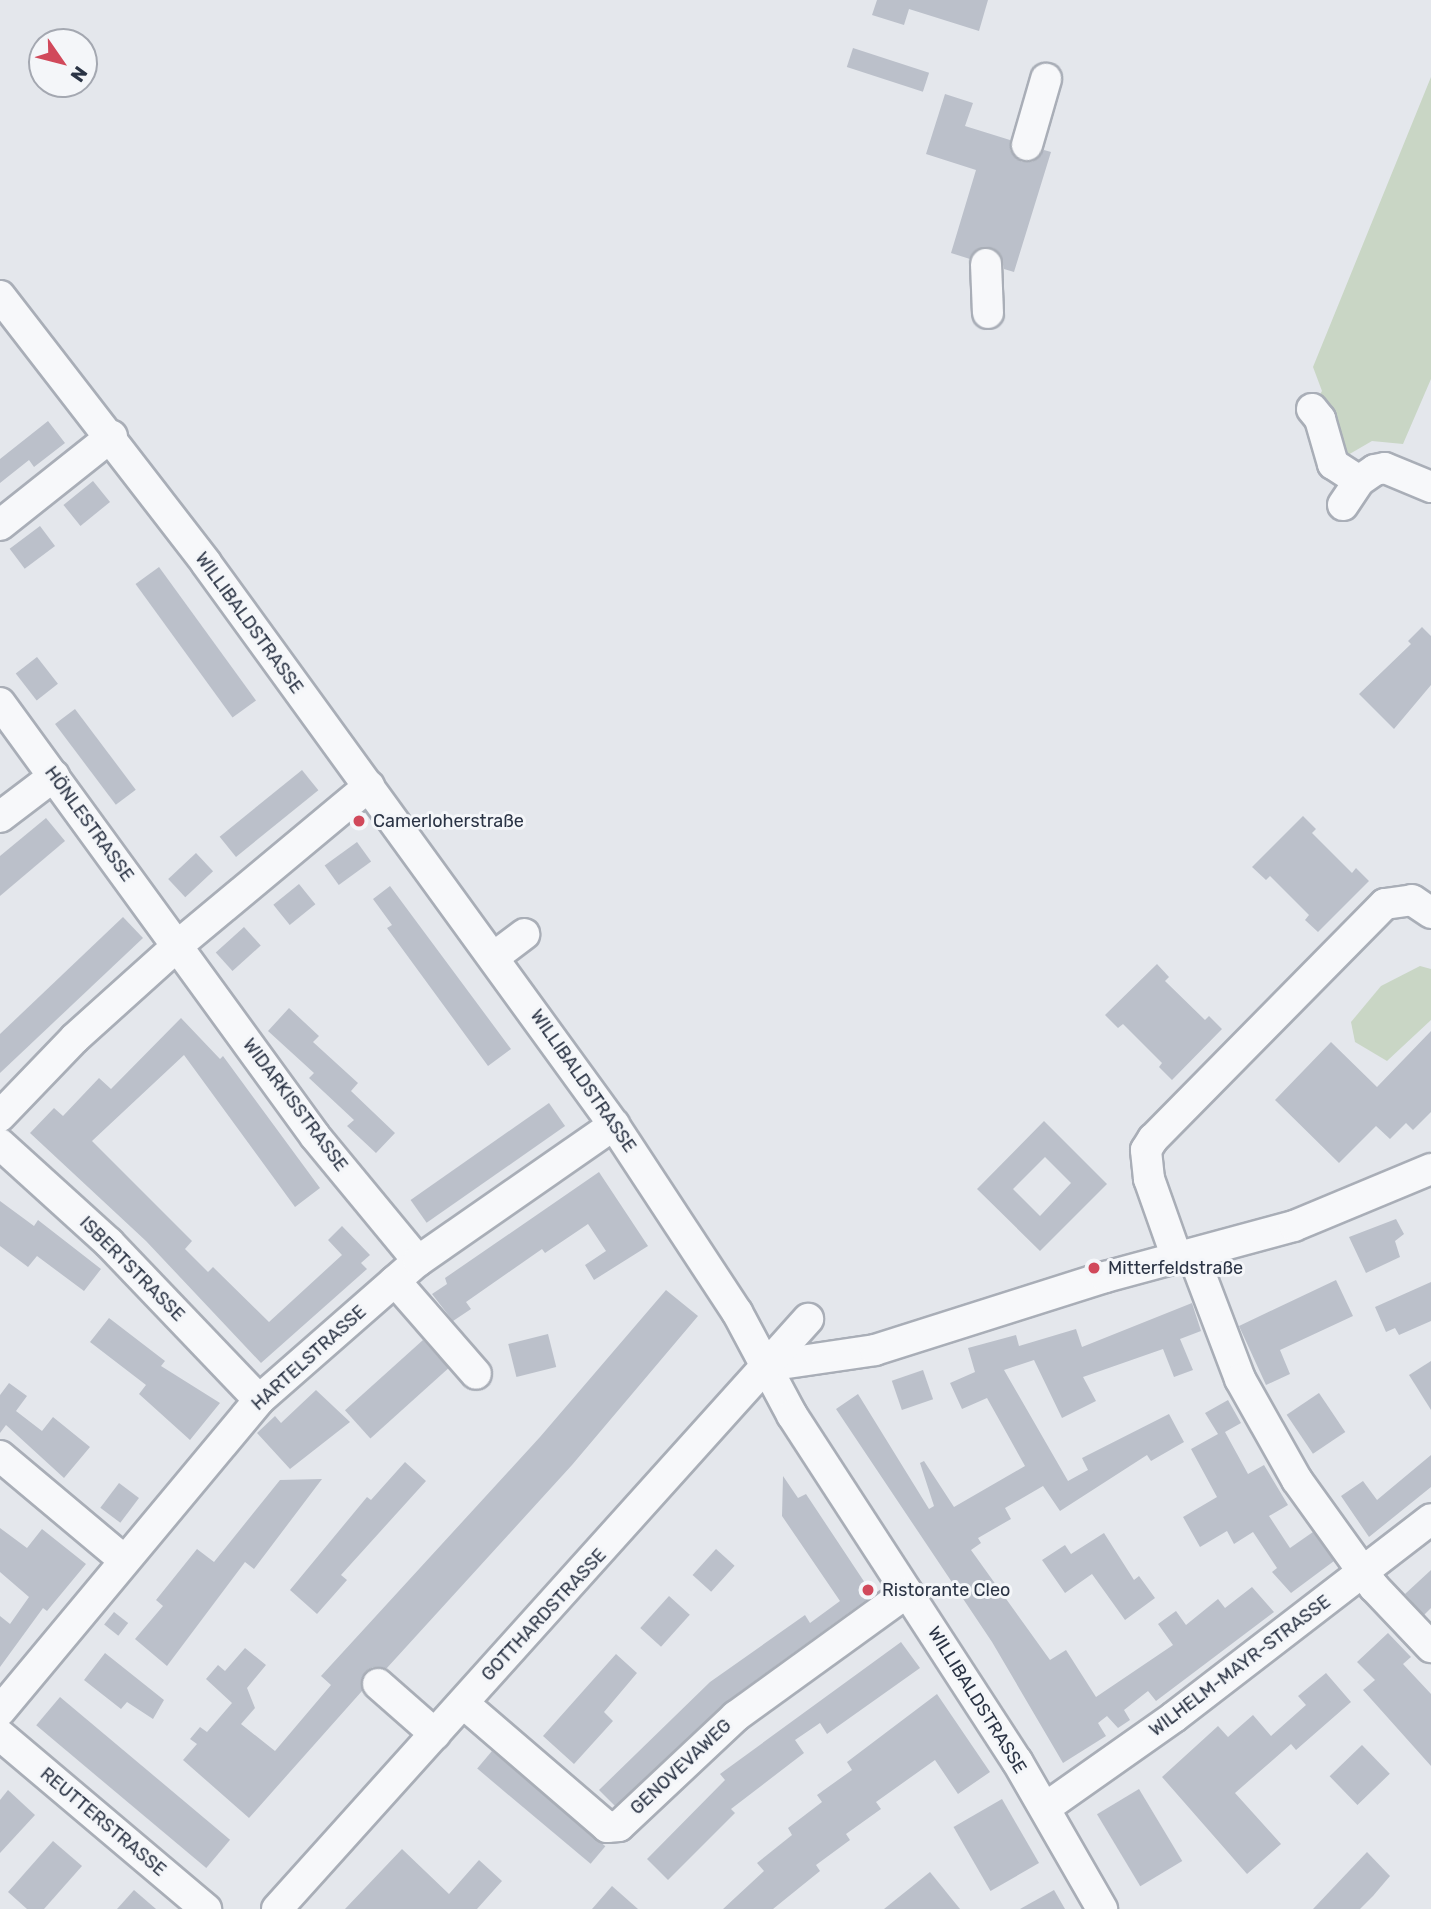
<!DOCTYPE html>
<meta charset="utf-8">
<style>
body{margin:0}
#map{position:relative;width:1431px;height:1909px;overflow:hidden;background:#e4e7ec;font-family:Rubik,sans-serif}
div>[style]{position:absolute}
.green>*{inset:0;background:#c9d6c5}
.building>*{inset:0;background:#bbc0ca;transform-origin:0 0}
.roads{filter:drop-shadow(2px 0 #a9aeb7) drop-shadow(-2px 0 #a9aeb7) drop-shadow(0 2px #a9aeb7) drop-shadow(0 -2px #a9aeb7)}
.minor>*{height:30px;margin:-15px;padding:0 15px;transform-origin:15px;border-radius:15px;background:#f7f8fa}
.dots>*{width:19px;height:19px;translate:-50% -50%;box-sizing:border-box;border:4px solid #f4f6f9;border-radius:50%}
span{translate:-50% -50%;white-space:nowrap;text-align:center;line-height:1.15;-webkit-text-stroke:6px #f4f6f9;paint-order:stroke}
.street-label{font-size:18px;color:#2b3445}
.poi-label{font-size:18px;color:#2b3445}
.left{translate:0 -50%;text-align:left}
.north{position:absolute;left:28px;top:28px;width:70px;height:70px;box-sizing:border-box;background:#f4f6f9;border:2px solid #a4a8b1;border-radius:50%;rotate:125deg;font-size:19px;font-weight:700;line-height:28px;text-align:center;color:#2b3445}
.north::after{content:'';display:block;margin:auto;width:24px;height:32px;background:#d1495b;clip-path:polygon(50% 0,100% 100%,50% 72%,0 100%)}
</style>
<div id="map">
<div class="green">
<i style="clip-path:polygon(1431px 77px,1431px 379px,1403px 444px,1372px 441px,1341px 459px,1315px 403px,1322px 391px,1313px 367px)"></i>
<i style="clip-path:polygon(1420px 966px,1431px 969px,1431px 1020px,1387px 1061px,1355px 1042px,1351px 1022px,1381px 986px)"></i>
</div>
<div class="building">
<i style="clip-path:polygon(877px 0,988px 0,979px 31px,909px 9px,904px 25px,872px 15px)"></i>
<i style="left:853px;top:48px;width:80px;height:20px;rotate:18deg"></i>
<i style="clip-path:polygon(945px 94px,973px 103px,965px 126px,1010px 140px,1010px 150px,1022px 162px,1032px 162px,1044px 150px,1051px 152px,1014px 272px,1004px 269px,1001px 255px,993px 248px,977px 249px,970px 259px,951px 253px,976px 170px,926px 154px)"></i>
<i style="clip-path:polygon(48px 421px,65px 443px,34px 467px,29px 460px,0 483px,0 459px)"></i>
<i style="left:93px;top:481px;width:27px;height:38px;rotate:51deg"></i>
<i style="left:40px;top:526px;width:25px;height:38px;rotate:53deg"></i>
<i style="left:159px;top:567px;width:165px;height:29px;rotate:54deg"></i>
<i style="clip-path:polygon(1422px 627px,1431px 636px,1431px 685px,1394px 729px,1359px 694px,1411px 644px,1408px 641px)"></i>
<i style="left:37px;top:657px;width:34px;height:27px;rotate:52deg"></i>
<i style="left:75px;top:709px;width:101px;height:25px;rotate:53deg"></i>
<i style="left:302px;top:770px;width:26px;height:106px;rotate:51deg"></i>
<i style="clip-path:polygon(1303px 816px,1316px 829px,1312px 833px,1352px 873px,1356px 868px,1369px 881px,1318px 932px,1305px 920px,1309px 915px,1270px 876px,1266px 880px,1252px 867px)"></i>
<i style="clip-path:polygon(46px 818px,65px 841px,0 896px,0 856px)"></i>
<i style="left:357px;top:842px;width:24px;height:40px;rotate:54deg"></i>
<i style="left:196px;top:853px;width:25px;height:38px;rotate:47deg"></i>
<i style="left:299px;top:884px;width:26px;height:33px;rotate:51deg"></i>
<i style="clip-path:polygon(390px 886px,511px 1049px,488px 1066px,387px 928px,392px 925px,373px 899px)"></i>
<i style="clip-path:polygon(123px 917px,143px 938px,0 1073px,0 1034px)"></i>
<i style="left:244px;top:927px;width:25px;height:38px;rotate:48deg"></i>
<i style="clip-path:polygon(1157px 964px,1169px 977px,1165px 981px,1205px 1020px,1209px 1016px,1222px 1029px,1172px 1080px,1159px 1067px,1162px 1063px,1123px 1024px,1118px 1028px,1105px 1015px)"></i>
<i style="clip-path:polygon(289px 1008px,319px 1036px,313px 1042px,358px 1083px,351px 1091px,395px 1133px,376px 1153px,347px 1126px,354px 1120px,309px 1078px,314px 1073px,268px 1031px)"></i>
<i style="clip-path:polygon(181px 1018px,220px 1059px,223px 1056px,320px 1188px,295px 1207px,184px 1055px,92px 1141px,192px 1241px,185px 1249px,208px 1272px,213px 1267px,269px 1322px,342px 1255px,328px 1240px,342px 1226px,370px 1255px,361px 1263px,367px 1269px,261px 1363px,146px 1241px,30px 1133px,54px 1108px,63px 1116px,99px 1078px,111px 1089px)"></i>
<i style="clip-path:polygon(1431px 1031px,1431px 1112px,1413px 1130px,1406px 1123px,1390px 1139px,1376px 1126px,1339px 1163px,1275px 1100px,1331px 1042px,1377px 1087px)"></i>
<i style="left:549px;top:1103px;width:28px;height:169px;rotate:55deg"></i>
<i style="clip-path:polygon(evenodd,1044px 1121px,1107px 1184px,1040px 1251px,977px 1189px,1044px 1121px,1045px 1157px,1071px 1183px,1040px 1216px,1013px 1189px,1045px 1157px)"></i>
<i style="clip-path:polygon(599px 1172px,648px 1246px,594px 1280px,585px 1265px,606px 1251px,588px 1224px,545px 1253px,542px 1249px,466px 1302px,471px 1309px,453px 1321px,432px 1294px,447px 1284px,445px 1278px)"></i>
<i style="clip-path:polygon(0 1201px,34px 1226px,38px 1220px,101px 1269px,84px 1291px,37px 1256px,28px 1267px,0 1246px)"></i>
<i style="clip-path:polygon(1396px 1219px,1404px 1234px,1395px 1241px,1400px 1257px,1366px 1273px,1349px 1237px)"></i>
<i style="clip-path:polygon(1336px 1280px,1353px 1316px,1280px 1350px,1290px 1374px,1266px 1385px,1239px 1326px)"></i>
<i style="clip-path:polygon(1431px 1282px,1431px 1321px,1399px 1335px,1395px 1328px,1386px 1332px,1375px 1307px)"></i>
<i style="clip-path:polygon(666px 1290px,698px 1316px,572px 1465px,386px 1669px,373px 1667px,365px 1672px,362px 1691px,249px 1818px,183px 1760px,197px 1744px,190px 1739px,200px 1727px,207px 1732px,232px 1703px,206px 1679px,218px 1665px,225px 1671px,245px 1648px,266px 1665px,247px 1688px,255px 1708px,241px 1724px,275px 1751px,331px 1685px,321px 1676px,540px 1437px)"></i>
<i style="clip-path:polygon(1192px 1303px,1201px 1331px,1180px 1339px,1193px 1370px,1174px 1377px,1163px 1349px,1083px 1377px,1096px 1401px,1062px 1418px,1034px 1360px,1004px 1370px,1068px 1481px,1088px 1470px,1082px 1458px,1169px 1414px,1184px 1442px,1151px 1461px,1147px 1455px,1060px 1511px,1043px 1486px,1005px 1508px,1011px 1519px,978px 1538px,981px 1543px,971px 1550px,1050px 1660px,1066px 1650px,1096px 1697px,1173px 1645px,1158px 1624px,1176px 1611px,1186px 1625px,1218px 1599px,1225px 1608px,1252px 1587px,1274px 1612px,1156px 1701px,1148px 1691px,1124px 1710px,1130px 1720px,1118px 1728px,1107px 1716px,1098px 1723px,1106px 1736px,1063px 1763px,992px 1642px,836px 1409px,858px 1394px,929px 1509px,934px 1506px,920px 1463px,924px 1461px,954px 1507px,1025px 1466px,987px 1398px,962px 1409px,950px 1383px,975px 1372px,968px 1348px,1016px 1335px,1019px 1346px,1076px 1329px,1082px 1347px)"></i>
<i style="clip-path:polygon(109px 1318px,165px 1361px,161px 1366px,220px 1403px,190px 1440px,139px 1394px,146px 1385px,90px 1342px)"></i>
<i style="left:548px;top:1334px;width:34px;height:41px;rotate:76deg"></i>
<i style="left:423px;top:1340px;width:38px;height:105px;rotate:48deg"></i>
<i style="clip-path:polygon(1431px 1361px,1431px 1410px,1409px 1375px)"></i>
<i style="left:923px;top:1370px;width:31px;height:33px;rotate:71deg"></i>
<i style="clip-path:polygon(9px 1383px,27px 1396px,16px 1411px,42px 1431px,53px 1417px,90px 1447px,64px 1478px,6px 1425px,0 1433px,0 1395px)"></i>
<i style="clip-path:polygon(316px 1390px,350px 1422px,290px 1469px,257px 1433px,275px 1416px,281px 1423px)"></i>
<i style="left:1319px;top:1393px;width:47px;height:39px;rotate:56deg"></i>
<i style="clip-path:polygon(1228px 1400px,1241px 1423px,1225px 1432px,1248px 1474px,1264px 1465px,1288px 1505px,1269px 1516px,1290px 1548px,1313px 1532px,1334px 1561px,1291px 1593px,1272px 1572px,1277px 1568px,1253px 1532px,1234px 1544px,1227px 1531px,1200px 1547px,1183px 1517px,1217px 1497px,1191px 1449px,1218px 1434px,1205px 1413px)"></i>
<i style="clip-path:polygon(1431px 1455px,1431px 1487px,1369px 1537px,1341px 1496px,1363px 1481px,1377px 1500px)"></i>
<i style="clip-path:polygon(405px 1462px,426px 1481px,341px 1575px,347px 1580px,317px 1614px,290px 1590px,367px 1497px,371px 1500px)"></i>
<i style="clip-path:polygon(783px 1476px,798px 1498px,806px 1494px,873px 1595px,726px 1702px,615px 1806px,599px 1790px,710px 1682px,805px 1615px,810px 1623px,840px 1601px,782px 1516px)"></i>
<i style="clip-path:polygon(322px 1479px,254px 1569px,245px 1562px,167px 1666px,135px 1639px,163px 1606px,156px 1600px,197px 1549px,214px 1562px,280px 1480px)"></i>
<i style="left:119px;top:1483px;width:25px;height:31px;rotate:37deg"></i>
<i style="clip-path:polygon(0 1528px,27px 1548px,42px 1529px,86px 1564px,47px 1611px,43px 1608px,0 1667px,0 1616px,10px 1624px,29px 1597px,0 1572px)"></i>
<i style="clip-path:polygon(1104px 1533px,1134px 1580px,1139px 1576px,1155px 1598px,1125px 1620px,1092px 1574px,1065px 1593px,1042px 1560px,1065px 1545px,1071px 1554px)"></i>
<i style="left:716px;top:1549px;width:25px;height:35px;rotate:42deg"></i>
<i style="clip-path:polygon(1431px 1570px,1431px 1608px,1424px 1615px,1405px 1594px)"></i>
<i style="left:669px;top:1596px;width:28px;height:43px;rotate:42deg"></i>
<i style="left:114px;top:1612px;width:18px;height:16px;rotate:38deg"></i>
<i style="clip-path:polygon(1388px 1633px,1411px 1657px,1403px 1664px,1431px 1694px,1431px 1766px,1363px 1690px,1375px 1680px,1357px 1662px)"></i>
<i style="clip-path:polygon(901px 1642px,920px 1668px,827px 1734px,820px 1723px,795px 1740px,804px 1753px,731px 1809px,735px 1813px,668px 1880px,647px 1859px,725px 1780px,720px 1774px)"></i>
<i style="clip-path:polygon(105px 1653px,164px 1700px,153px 1719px,127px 1702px,121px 1709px,84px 1680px)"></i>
<i style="clip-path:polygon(616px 1654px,637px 1673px,604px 1712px,613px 1721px,574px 1764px,543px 1736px)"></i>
<i style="clip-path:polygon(1326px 1673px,1351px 1702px,1296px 1750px,1291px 1744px,1235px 1793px,1281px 1844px,1247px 1874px,1162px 1777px,1218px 1726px,1228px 1737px,1253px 1715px,1271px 1736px,1306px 1705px,1298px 1696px)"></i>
<i style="clip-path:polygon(937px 1694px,990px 1772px,958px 1794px,935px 1760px,876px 1802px,881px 1809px,846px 1834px,850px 1840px,816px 1865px,820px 1871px,773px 1909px,723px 1909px,764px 1871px,757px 1863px,792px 1835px,788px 1828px,822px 1802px,817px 1795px,852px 1770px,847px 1762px)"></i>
<i style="left:60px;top:1697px;width:222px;height:37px;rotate:40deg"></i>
<i style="left:1362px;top:1745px;width:40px;height:45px;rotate:46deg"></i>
<i style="left:492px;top:1751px;width:148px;height:23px;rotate:40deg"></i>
<i style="left:1139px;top:1789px;width:84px;height:49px;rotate:59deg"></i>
<i style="clip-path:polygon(8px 1790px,35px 1815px,0 1853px,0 1800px)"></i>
<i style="left:1002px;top:1799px;width:74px;height:56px;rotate:60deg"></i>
<i style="clip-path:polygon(53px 1841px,82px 1866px,44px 1909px,27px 1909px,8px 1892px)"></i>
<i style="clip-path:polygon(402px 1849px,449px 1894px,479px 1860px,502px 1881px,477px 1909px,345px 1909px)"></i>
<i style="clip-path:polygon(1367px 1852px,1390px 1876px,1373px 1896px,1360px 1909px,1313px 1909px)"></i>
<i style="clip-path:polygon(930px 1872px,960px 1909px,884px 1909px)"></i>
<i style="clip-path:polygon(612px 1886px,638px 1909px,592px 1909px)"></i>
<i style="clip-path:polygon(134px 1890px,156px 1909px,117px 1909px)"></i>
<i style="clip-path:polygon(1054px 1890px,1065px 1909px,1020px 1909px)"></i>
</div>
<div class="roads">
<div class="minor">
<i style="left:1027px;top:145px;width:69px;rotate:-73.9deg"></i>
<i style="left:986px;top:264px;width:49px;rotate:87.7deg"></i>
<i style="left:0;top:296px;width:337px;rotate:52.3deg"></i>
<i style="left:206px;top:563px;width:694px;rotate:54.02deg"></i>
<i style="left:614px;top:1125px;width:224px;rotate:56.7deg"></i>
<i style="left:737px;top:1312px;width:117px;rotate:61.9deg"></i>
<i style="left:792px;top:1415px;width:413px;rotate:57deg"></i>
<i style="left:1017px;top:1761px;width:171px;rotate:60.1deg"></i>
<i style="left:1312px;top:409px;width:13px;rotate:51deg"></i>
<i style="left:1320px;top:419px;width:47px;rotate:73.9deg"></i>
<i style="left:1333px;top:464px;width:31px;rotate:33deg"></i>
<i style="left:1343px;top:505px;width:29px;rotate:-56deg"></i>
<i style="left:1359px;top:481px;width:19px;rotate:-35deg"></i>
<i style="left:1375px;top:470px;width:10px;rotate:-11deg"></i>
<i style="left:1385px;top:468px;width:50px;rotate:22.4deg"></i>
<i style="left:0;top:525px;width:143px;rotate:-38.5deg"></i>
<i style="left:0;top:703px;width:535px;rotate:53.96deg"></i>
<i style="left:315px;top:1136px;width:162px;rotate:50.5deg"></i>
<i style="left:0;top:817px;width:68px;rotate:-37.2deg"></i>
<i style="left:494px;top:957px;width:38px;rotate:-37deg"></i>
<i style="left:0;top:1116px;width:108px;rotate:-46.1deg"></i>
<i style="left:75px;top:1038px;width:137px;rotate:-42deg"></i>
<i style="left:177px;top:946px;width:250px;rotate:-39.8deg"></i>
<i style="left:0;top:1144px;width:147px;rotate:42.2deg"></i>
<i style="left:109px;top:1243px;width:217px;rotate:46.3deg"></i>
<i style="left:1193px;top:1255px;width:133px;rotate:69.2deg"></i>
<i style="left:1240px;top:1379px;width:116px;rotate:60.6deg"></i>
<i style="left:1297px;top:1480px;width:132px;rotate:54.3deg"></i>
<i style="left:1374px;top:1587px;width:83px;rotate:46.5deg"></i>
<i style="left:1177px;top:1258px;width:84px;rotate:-109.5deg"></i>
<i style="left:1149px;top:1179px;width:29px;rotate:-96deg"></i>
<i style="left:1146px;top:1150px;width:13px;rotate:-58deg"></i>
<i style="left:1153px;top:1139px;width:330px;rotate:-45.4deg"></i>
<i style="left:1385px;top:904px;width:27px;rotate:-8deg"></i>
<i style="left:1412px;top:900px;width:23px;rotate:34deg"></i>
<i style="left:395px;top:1281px;width:123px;rotate:48.9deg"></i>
<i style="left:767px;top:1366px;width:109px;rotate:-8.4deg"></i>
<i style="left:875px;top:1350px;width:241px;rotate:-17.6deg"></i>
<i style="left:1105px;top:1277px;width:196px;rotate:-15.1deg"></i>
<i style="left:1294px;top:1226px;width:148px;rotate:-22.6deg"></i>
<i style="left:0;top:1456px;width:162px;rotate:40deg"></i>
<i style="left:378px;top:1684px;width:76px;rotate:41.3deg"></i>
<i style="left:463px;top:1703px;width:190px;rotate:40.7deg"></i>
<i style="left:607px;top:1827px;width:12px;rotate:-5deg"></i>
<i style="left:619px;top:1826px;width:161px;rotate:-43.2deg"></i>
<i style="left:736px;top:1716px;width:211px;rotate:-35.9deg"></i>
<i style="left:0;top:1711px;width:405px;rotate:-50.2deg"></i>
<i style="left:259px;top:1400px;width:211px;rotate:-41.2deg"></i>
<i style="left:418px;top:1261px;width:239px;rotate:-34.8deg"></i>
<i style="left:0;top:1735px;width:270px;rotate:40.2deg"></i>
<i style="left:1045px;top:1808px;width:158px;rotate:-35.2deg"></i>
<i style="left:1174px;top:1717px;width:324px;rotate:-37.6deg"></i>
<i style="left:277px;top:1909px;width:794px;rotate:-48.01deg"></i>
</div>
</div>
<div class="dots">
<i style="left:359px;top:821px;background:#d1495b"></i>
<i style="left:1094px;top:1268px;background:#d1495b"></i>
<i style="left:868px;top:1590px;background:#d1495b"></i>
</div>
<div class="street-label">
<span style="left:249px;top:623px;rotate:54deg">WILLIBALDSTRASSE</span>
<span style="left:89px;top:824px;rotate:54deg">HÖNLESTRASSE</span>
<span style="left:583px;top:1081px;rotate:55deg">WILLIBALDSTRASSE</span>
<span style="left:295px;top:1105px;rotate:53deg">WIDARKISSTRASSE</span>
<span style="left:132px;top:1269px;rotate:45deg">ISBERTSTRASSE</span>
<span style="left:309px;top:1358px;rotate:-42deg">HARTELSTRASSE</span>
<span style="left:544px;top:1615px;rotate:-47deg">GOTTHARDSTRASSE</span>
<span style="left:1240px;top:1666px;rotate:-37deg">WILHELM-MAYR-STRASSE</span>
<span style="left:977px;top:1700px;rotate:58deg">WILLIBALDSTRASSE</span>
<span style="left:681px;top:1767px;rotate:-43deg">GENOVEVAWEG</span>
<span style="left:103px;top:1822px;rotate:40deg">REUTTERSTRASSE</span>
</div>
<div class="poi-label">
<span class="left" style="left:373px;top:821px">Camerloherstraße</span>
<span class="left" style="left:1108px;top:1268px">Mitterfeldstraße</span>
<span class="left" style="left:882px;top:1590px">Ristorante Cleo</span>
</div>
<div class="north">N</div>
</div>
